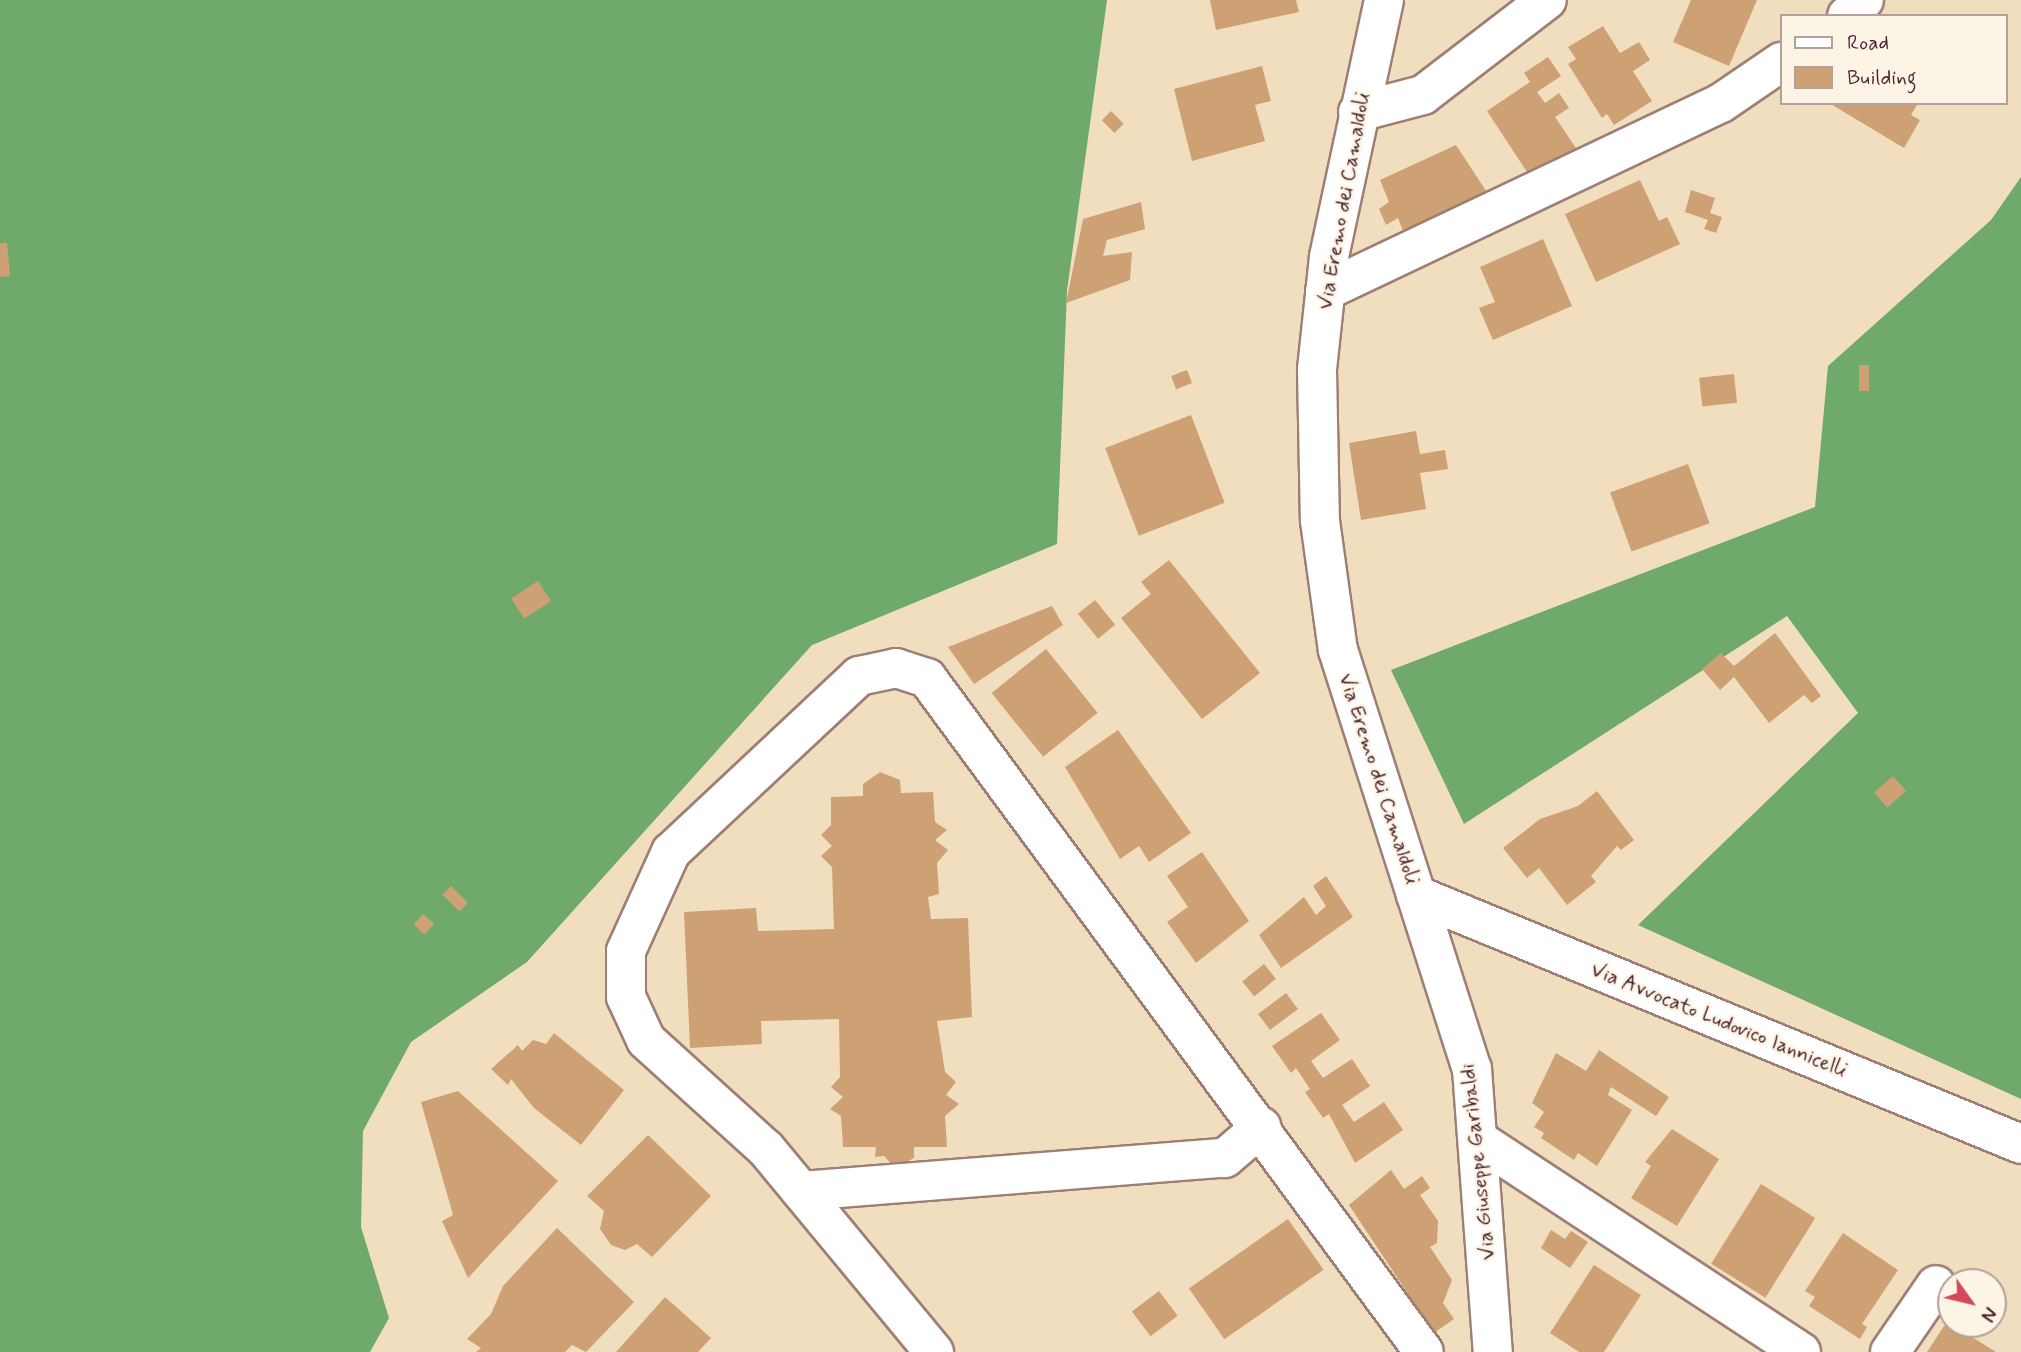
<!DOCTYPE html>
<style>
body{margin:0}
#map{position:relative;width:2021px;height:1352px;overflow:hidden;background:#f1debf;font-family:Mynerve,sans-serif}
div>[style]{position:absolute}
.forest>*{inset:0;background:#70aa6a}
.building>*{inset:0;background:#cea174;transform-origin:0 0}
.roads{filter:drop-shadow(2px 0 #9e7e75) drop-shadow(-2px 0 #9e7e75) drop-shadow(0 2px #9e7e75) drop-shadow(0 -2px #9e7e75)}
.minor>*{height:38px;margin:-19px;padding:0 19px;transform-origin:19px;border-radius:19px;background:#fff}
span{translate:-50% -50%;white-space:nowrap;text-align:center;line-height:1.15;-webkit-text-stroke:5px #fcf5e5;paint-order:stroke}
.street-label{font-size:21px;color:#4a1f2b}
.legend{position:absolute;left:1780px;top:14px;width:228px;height:91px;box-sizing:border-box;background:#fcf5e5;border:2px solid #b59f9b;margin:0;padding:9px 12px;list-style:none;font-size:21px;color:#4a1f2b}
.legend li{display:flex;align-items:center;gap:14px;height:35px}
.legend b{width:35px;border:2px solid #b59f9b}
.north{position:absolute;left:1937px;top:1268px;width:70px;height:70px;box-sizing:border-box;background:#fcf5e5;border:2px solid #b59f9b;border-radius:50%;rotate:124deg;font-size:19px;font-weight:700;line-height:28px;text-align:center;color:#4a1f2b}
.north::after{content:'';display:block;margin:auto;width:24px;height:32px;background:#d1495b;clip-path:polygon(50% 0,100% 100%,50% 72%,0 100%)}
</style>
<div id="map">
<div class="forest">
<i style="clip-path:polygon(0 0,1107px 0,1067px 291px,1057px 544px,812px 645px,527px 962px,411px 1042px,363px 1131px,361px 1227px,389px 1318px,370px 1352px,0 1352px)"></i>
<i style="clip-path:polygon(2021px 177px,2021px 1099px,1638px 925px,1858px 713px,1787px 616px,1464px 824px,1391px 670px,1815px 507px,1828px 366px,1991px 220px)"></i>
</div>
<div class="building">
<i style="clip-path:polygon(1210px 0,1296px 0,1299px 12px,1216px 30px)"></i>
<i style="clip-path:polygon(1691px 0,1757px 0,1729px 66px,1673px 42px)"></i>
<i style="clip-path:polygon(1603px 26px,1620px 53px,1639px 42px,1650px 60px,1633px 71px,1652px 101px,1614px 125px,1607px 114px,1602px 118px,1568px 64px,1576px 59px,1568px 47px)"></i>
<i style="clip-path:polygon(1548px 57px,1561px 76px,1537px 92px,1545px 103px,1559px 93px,1569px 108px,1555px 117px,1576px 148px,1531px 178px,1487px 111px,1530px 82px,1524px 73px)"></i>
<i style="clip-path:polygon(1262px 66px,1271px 101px,1255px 105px,1265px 141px,1192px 161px,1174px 89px)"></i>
<i style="clip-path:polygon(1829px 103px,1918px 103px,1911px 115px,1920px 120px,1904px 148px)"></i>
<i style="left:1111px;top:111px;width:18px;height:13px;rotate:45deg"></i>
<i style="clip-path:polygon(1456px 145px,1494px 203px,1408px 244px,1398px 218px,1386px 225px,1379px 209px,1389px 202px,1380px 180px)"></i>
<i style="clip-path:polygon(1640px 180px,1659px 221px,1667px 217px,1680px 244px,1596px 282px,1565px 214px)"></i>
<i style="clip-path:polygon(1691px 190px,1715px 198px,1710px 213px,1722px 217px,1716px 233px,1704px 229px,1708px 220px,1685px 212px)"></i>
<i style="clip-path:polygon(1141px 202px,1145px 229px,1107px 240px,1103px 256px,1132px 252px,1130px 280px,1066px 303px,1083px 219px)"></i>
<i style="clip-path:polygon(1543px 239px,1572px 306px,1493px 340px,1479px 308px,1495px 302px,1480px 267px)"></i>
<i style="clip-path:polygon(0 243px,7px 243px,10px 276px,0 277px)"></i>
<i style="left:1859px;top:365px;width:10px;height:26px"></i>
<i style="left:1187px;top:370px;width:14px;height:17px;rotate:69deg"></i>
<i style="left:1734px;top:374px;width:29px;height:35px;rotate:84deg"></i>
<i style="left:1191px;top:415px;width:94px;height:92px;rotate:69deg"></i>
<i style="clip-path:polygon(1416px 431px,1420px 454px,1445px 450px,1448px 469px,1420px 473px,1426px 509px,1361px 520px,1349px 443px)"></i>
<i style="left:1688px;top:464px;width:63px;height:83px;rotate:70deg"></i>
<i style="clip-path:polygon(1169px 560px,1260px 673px,1202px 719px,1121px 618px,1151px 594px,1141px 582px)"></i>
<i style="left:538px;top:581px;width:24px;height:32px;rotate:57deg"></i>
<i style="left:1095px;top:600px;width:32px;height:22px;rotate:51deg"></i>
<i style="clip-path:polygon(1052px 606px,1063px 625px,974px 684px,948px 647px)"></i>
<i style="clip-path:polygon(1775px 633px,1821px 696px,1812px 703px,1804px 695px,1769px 723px,1734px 677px,1720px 690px,1702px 669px,1721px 653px,1734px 666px)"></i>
<i style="left:1046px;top:649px;width:82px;height:70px;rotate:51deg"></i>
<i style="clip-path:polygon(1118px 730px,1191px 833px,1149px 862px,1139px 846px,1120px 859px,1065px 767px)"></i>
<i style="clip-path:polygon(880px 772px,900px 780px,901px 793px,933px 792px,935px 822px,947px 830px,935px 840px,948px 850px,937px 863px,939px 894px,928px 897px,931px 919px,968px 918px,972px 1017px,937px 1021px,945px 1072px,956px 1082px,946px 1095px,959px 1104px,945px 1116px,947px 1147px,914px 1147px,914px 1158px,895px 1168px,884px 1156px,875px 1157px,876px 1147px,843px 1147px,841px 1116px,830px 1109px,843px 1097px,831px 1087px,840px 1077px,839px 1019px,761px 1021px,762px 1044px,690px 1048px,684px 912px,756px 908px,758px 931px,834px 929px,832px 867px,821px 856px,832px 846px,821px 835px,831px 825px,831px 797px,863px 796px,863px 784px)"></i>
<i style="left:1893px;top:776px;width:20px;height:25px;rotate:49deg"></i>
<i style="clip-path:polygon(1597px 791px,1634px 840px,1621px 850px,1617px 846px,1591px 876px,1596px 882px,1567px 905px,1539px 868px,1527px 878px,1503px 848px,1540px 819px,1578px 806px)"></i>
<i style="clip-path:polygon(1202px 852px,1249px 921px,1196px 963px,1167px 922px,1188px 907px,1167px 876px)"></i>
<i style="clip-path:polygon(1326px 876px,1353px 917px,1281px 968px,1259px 935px,1304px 897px,1316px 915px,1326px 906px,1313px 886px)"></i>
<i style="left:451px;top:886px;width:24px;height:12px;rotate:45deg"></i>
<i style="left:423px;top:914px;width:15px;height:14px;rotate:42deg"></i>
<i style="left:1264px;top:964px;width:19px;height:28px;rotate:51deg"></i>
<i style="left:1286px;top:993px;width:20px;height:35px;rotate:53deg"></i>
<i style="clip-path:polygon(1321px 1013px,1340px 1040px,1311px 1061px,1323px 1078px,1352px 1059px,1370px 1086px,1342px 1105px,1354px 1122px,1384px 1102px,1403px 1130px,1355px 1163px,1329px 1114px,1323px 1118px,1305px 1092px,1310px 1089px,1296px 1068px,1291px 1073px,1272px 1046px)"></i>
<i style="clip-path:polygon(554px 1033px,624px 1090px,581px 1145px,534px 1108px,511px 1079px,508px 1085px,491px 1069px,518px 1045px,522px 1051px,533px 1040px,546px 1044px)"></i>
<i style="clip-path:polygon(1599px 1050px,1669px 1097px,1656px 1116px,1611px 1087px,1608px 1095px,1632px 1110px,1597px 1166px,1578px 1153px,1574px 1160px,1541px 1138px,1544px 1133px,1534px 1127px,1544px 1112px,1532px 1103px,1556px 1053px,1586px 1071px)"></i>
<i style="clip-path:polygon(458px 1091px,558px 1181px,468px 1278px,442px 1221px,453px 1215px,421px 1102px)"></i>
<i style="clip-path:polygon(1672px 1129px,1719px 1159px,1677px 1226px,1631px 1198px,1651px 1166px,1645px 1162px)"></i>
<i style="clip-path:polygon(648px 1135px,711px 1196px,652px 1257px,637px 1244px,625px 1250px,611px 1245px,600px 1229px,604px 1211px,587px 1196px)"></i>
<i style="clip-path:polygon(1391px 1170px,1404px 1189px,1422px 1176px,1430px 1188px,1420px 1195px,1438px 1221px,1437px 1243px,1430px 1247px,1452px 1280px,1443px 1303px,1454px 1319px,1434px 1333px,1349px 1205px)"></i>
<i style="left:1761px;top:1184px;width:64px;height:94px;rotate:32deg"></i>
<i style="left:1288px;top:1219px;width:62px;height:121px;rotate:55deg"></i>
<i style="clip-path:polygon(557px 1228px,634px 1302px,586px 1352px,572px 1345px,565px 1352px,476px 1352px,481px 1348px,467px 1339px,491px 1314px,503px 1286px)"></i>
<i style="clip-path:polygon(1551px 1230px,1565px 1239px,1571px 1231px,1588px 1242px,1570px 1268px,1541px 1248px)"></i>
<i style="clip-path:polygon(1843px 1233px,1898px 1270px,1862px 1324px,1867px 1327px,1860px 1339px,1809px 1306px,1815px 1297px,1805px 1291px)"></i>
<i style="clip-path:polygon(1594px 1265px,1641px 1295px,1604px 1352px,1579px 1352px,1550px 1333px)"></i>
<i style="left:1159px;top:1291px;width:31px;height:34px;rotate:53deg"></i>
<i style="clip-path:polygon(665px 1297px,711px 1338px,698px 1352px,616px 1352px)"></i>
<i style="clip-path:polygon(1948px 1320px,1951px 1324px,1996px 1352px,1927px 1352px)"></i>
</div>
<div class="roads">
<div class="minor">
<i style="left:1384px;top:0;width:263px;rotate:102.1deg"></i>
<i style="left:1329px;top:257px;width:114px;rotate:96.1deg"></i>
<i style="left:1317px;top:370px;width:151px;rotate:88.9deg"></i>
<i style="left:1320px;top:521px;width:130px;rotate:82.1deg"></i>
<i style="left:1338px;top:650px;width:440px;rotate:72.3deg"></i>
<i style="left:1472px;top:1069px;width:284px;rotate:85.8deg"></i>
<i style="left:1847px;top:16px;width:23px;rotate:-43deg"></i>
<i style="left:1358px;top:112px;width:67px;rotate:-14.7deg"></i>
<i style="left:1423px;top:95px;width:156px;rotate:-37.5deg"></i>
<i style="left:1325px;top:291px;width:438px;rotate:-25.4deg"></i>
<i style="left:1721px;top:103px;width:73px;rotate:-34.3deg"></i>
<i style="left:1416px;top:895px;width:654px;rotate:22.37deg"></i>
<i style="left:1480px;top:1141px;width:384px;rotate:33.3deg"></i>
<i style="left:801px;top:1191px;width:425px;rotate:-4.5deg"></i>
<i style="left:1225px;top:1158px;width:48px;rotate:-40.7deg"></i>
<i style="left:934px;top:1352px;width:264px;rotate:-129.6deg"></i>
<i style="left:766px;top:1149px;width:162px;rotate:-137.8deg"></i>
<i style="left:646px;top:1040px;width:47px;rotate:-114.9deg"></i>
<i style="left:626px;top:997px;width:46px;rotate:-90deg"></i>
<i style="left:626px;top:951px;width:109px;rotate:-65.6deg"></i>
<i style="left:671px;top:852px;width:258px;rotate:-43.1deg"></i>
<i style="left:859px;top:676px;width:38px;rotate:-12deg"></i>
<i style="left:896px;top:668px;width:33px;rotate:18deg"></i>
<i style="left:927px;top:678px;width:837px;rotate:53.6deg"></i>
<i style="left:1890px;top:1352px;width:81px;rotate:-55.5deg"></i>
</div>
</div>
<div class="street-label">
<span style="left:1344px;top:201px;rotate:-80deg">Via Eremo dei Camaldoli</span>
<span style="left:1379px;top:779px;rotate:72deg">Via Eremo dei Camaldoli</span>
<span style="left:1719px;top:1020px;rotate:22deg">Via Avvocato Ludovico Iannicelli</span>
<span style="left:1478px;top:1162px;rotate:-96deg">Via Giuseppe Garibaldi</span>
</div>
<ul class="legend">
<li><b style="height:9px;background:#fff"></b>Road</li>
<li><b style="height:19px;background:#cea174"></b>Building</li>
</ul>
<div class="north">N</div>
</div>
